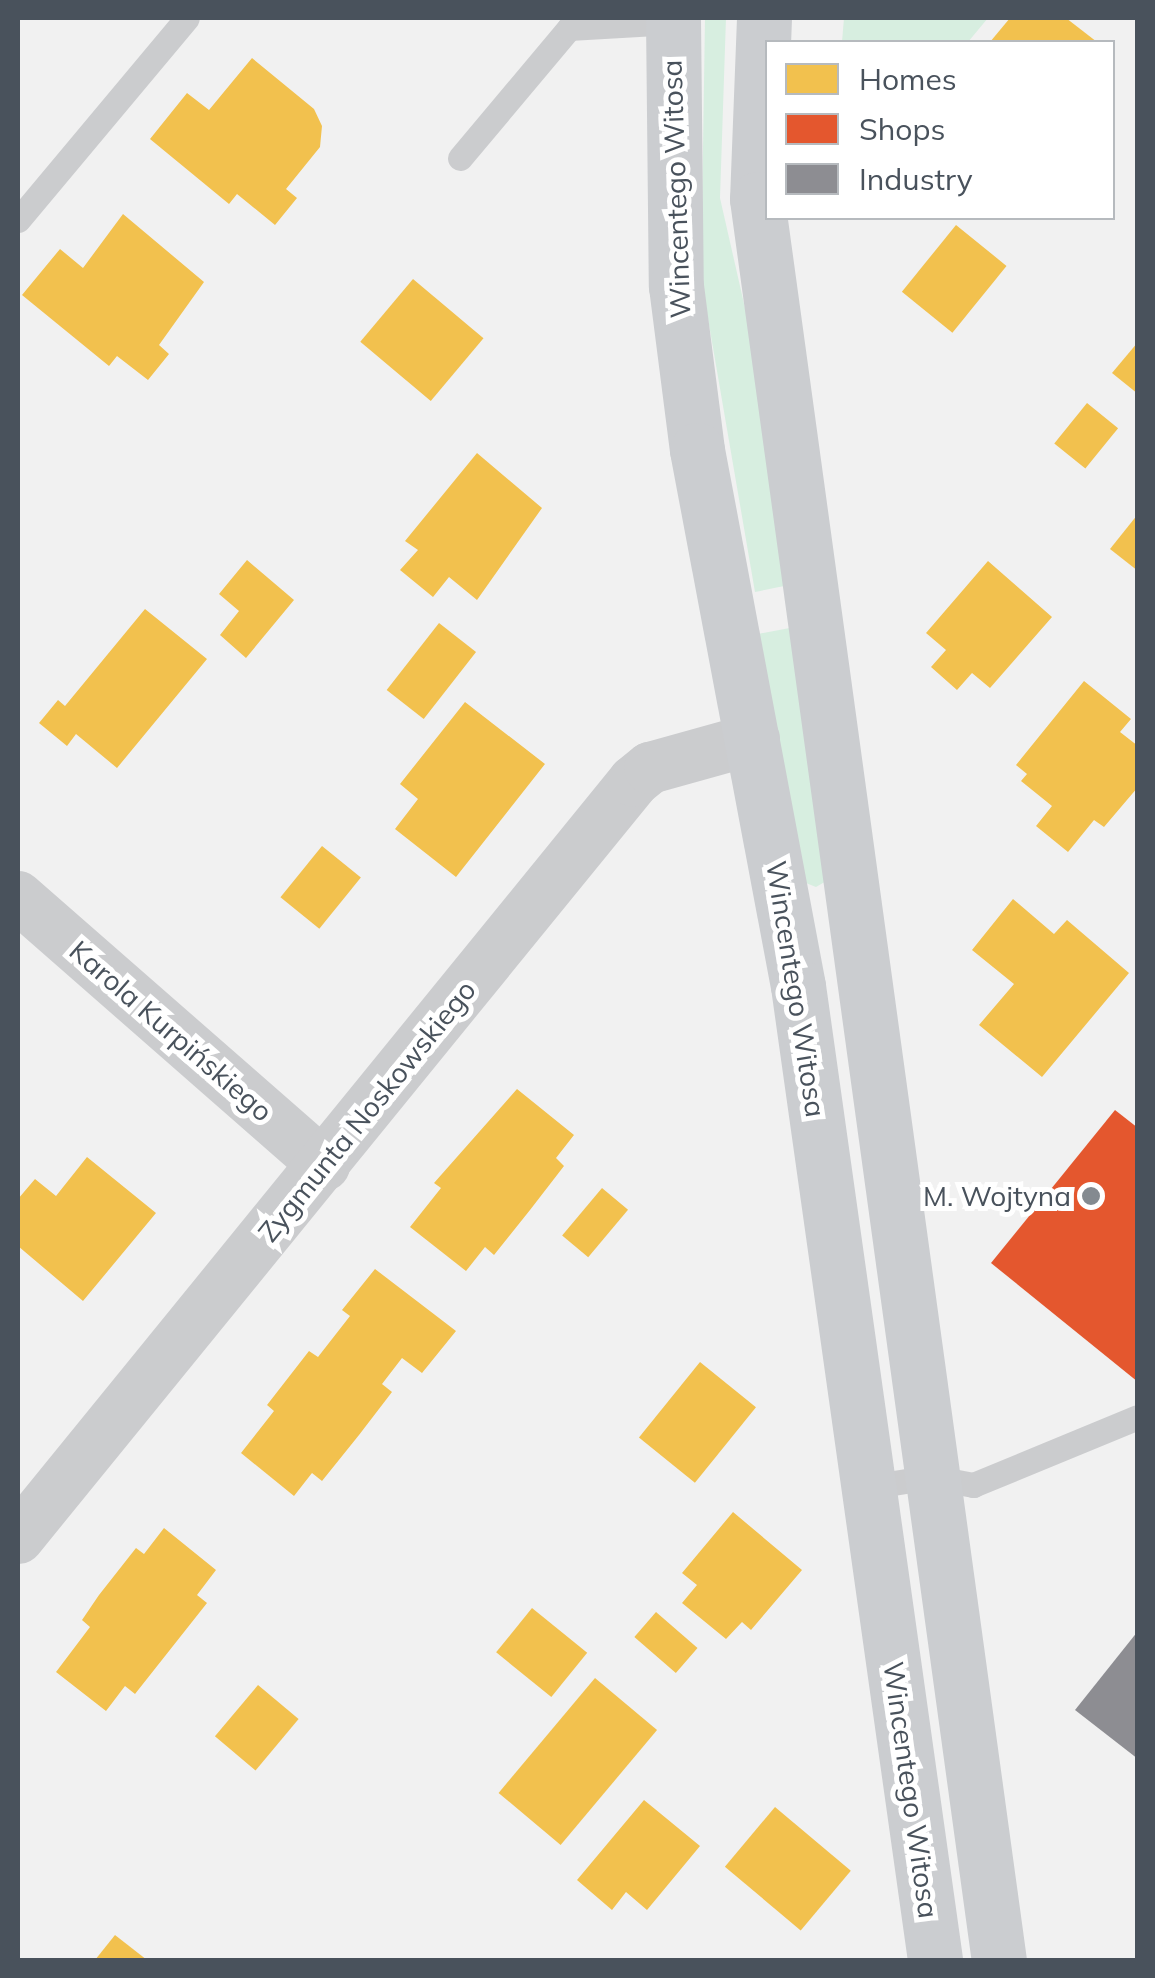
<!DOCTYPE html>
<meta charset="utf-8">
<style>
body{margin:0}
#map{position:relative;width:1155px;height:1978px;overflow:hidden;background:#f1f1f1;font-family:Mulish,sans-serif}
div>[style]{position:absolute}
.green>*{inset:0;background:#d7eee0}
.homes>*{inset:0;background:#f2c14e;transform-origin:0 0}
.shops>*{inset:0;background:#e4572e}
.industry>*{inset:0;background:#8d8d92}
.lane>*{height:25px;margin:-12.5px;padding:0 12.5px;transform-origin:12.5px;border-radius:12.5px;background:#cbccce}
.street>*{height:52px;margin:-26px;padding:0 26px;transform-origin:26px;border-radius:26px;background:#cbccce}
.secondary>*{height:55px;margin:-27.5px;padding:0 27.5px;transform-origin:27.5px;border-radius:27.5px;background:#cbcdd0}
.dots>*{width:28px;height:28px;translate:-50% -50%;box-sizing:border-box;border:5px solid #fff;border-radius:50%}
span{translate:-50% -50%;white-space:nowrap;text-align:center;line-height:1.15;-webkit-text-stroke:10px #fff;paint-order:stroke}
.street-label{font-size:28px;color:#49525c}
.poi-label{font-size:28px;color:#49525c}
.right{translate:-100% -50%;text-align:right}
.frame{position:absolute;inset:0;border:20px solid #49525c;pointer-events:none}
.legend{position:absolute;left:765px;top:40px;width:350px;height:180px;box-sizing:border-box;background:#fff;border:2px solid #b6babe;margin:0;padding:12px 18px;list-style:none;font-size:30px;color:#49525c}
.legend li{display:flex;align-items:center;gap:20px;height:50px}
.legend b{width:50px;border:2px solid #b6babe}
</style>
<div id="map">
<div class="green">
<i style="clip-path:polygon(705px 18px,726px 18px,720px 198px,755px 352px,789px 585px,755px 592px,701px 278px)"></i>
<i style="clip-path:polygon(844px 18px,988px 18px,968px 42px,842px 42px)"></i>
<i style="clip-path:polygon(795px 627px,828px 880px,816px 887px,806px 883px,758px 634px)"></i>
</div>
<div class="homes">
<i style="clip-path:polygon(1010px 18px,1066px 18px,1097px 42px,990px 42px)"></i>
<i style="clip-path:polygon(252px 58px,314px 109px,322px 126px,320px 147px,286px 189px,297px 198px,275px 225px,237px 194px,229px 204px,150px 139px,187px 93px,209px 110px)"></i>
<i style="clip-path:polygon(123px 214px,204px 282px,159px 345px,169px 354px,148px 380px,117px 356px,109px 366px,22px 295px,60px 249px,83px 268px)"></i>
<i style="left:956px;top:225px;width:65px;height:86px;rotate:39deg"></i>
<i style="left:413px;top:279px;width:92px;height:82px;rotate:40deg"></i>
<i style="clip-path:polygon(1138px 342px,1138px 394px,1112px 373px)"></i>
<i style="left:1087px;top:403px;width:40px;height:52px;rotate:39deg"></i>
<i style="clip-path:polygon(477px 453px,542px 508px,477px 600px,449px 577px,433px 597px,400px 570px,418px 550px,405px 541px)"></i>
<i style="clip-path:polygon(1138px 514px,1138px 571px,1110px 549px)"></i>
<i style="clip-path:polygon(247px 560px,294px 600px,246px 658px,220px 635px,239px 611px,219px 594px)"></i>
<i style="clip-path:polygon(988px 561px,1052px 617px,990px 688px,972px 673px,957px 690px,931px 667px,946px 650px,926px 633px)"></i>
<i style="clip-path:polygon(145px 609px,207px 659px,117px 768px,76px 734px,67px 746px,39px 723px,58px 700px,65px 706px)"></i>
<i style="left:439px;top:623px;width:47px;height:85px;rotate:38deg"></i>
<i style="clip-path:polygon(1084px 681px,1131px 719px,1120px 732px,1138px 746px,1138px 787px,1104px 827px,1094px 820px,1068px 852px,1036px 826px,1052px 806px,1021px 781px,1027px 774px,1016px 765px)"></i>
<i style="clip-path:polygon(465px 702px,545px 764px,456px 877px,395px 829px,418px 799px,400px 784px)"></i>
<i style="left:322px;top:846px;width:50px;height:66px;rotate:39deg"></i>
<i style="clip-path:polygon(1013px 899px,1054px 934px,1067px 920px,1129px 973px,1042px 1077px,979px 1025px,1014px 984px,972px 950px)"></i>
<i style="clip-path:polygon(517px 1089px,574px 1135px,556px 1158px,564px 1166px,530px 1210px,494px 1255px,485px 1247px,466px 1271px,410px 1227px,441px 1188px,434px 1183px)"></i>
<i style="clip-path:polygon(87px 1157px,156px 1213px,83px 1301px,18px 1246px,18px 1199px,35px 1179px,56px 1196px)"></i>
<i style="left:602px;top:1188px;width:34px;height:62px;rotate:40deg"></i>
<i style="clip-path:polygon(375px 1269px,456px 1331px,422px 1373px,402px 1358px,382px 1384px,392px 1392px,359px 1435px,322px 1481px,312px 1473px,294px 1496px,241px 1453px,274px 1411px,267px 1405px,309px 1351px,318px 1357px,350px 1316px,342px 1310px)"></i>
<i style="left:700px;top:1362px;width:72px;height:97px;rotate:39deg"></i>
<i style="clip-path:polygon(733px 1512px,802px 1570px,751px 1630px,742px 1622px,726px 1639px,682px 1603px,697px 1585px,682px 1573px)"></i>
<i style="clip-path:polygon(164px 1528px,216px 1570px,197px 1595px,207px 1603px,135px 1694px,125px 1686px,106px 1711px,56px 1672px,90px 1627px,82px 1620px,99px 1595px,136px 1548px,144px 1554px)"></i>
<i style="left:532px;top:1608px;width:71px;height:57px;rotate:39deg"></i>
<i style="left:656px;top:1612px;width:55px;height:33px;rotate:41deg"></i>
<i style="left:595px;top:1678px;width:81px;height:150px;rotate:40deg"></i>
<i style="left:258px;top:1685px;width:53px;height:67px;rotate:40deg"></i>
<i style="clip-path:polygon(644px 1800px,700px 1846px,647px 1910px,626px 1892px,612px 1910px,577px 1880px)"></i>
<i style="left:775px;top:1807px;width:99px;height:78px;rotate:40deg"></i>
<i style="clip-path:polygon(115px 1935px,147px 1960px,95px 1960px)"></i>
</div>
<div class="shops">
<i style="clip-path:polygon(1115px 1110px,1138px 1128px,1138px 1382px,991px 1263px)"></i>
</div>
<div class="industry">
<i style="clip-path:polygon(1138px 1631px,1138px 1759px,1075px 1710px)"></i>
</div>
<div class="lane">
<i style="left:460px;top:158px;width:170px;rotate:-50deg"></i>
<i style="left:569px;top:28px;width:104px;rotate:-3.3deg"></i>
<i style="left:18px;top:220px;width:263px;rotate:-50.1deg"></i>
<i style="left:868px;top:1487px;width:64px;rotate:-9deg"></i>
<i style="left:931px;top:1477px;width:43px;rotate:10.8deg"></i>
<i style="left:973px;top:1485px;width:178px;rotate:-22.4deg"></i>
</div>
<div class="street">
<i style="left:18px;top:897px;width:407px;rotate:41.2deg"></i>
<i style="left:18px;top:1538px;width:976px;rotate:-50.86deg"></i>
<i style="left:634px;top:781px;width:21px;rotate:-39deg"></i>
<i style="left:650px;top:768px;width:108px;rotate:-15.6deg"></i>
</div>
<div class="secondary">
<i style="left:673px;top:18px;width:268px;rotate:89.4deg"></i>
<i style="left:676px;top:286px;width:165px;rotate:82.7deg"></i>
<i style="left:697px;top:450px;width:545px;rotate:79.33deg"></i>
<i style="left:798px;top:986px;width:984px;rotate:81.99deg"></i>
<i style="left:764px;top:18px;width:181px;rotate:92.2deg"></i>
<i style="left:757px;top:199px;width:1778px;rotate:82.18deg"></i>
</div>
<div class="dots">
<i style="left:1091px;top:1196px;background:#848a90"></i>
</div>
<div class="street-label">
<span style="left:676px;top:189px;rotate:-92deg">Wincentego Witosa</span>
<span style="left:796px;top:989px;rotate:81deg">Wincentego Witosa</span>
<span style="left:171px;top:1031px;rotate:41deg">Karola Kurpińskiego</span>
<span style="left:367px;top:1111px;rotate:-51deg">Zygmunta Noskowskiego</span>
<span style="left:911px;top:1790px;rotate:82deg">Wincentego Witosa</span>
</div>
<div class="poi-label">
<span class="right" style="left:1071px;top:1196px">M. Wojtyna</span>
</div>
<div class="frame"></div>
<ul class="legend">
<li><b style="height:28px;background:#f2c14e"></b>Homes</li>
<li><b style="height:28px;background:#e4572e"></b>Shops</li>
<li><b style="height:28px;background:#8d8d92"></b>Industry</li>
</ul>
</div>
